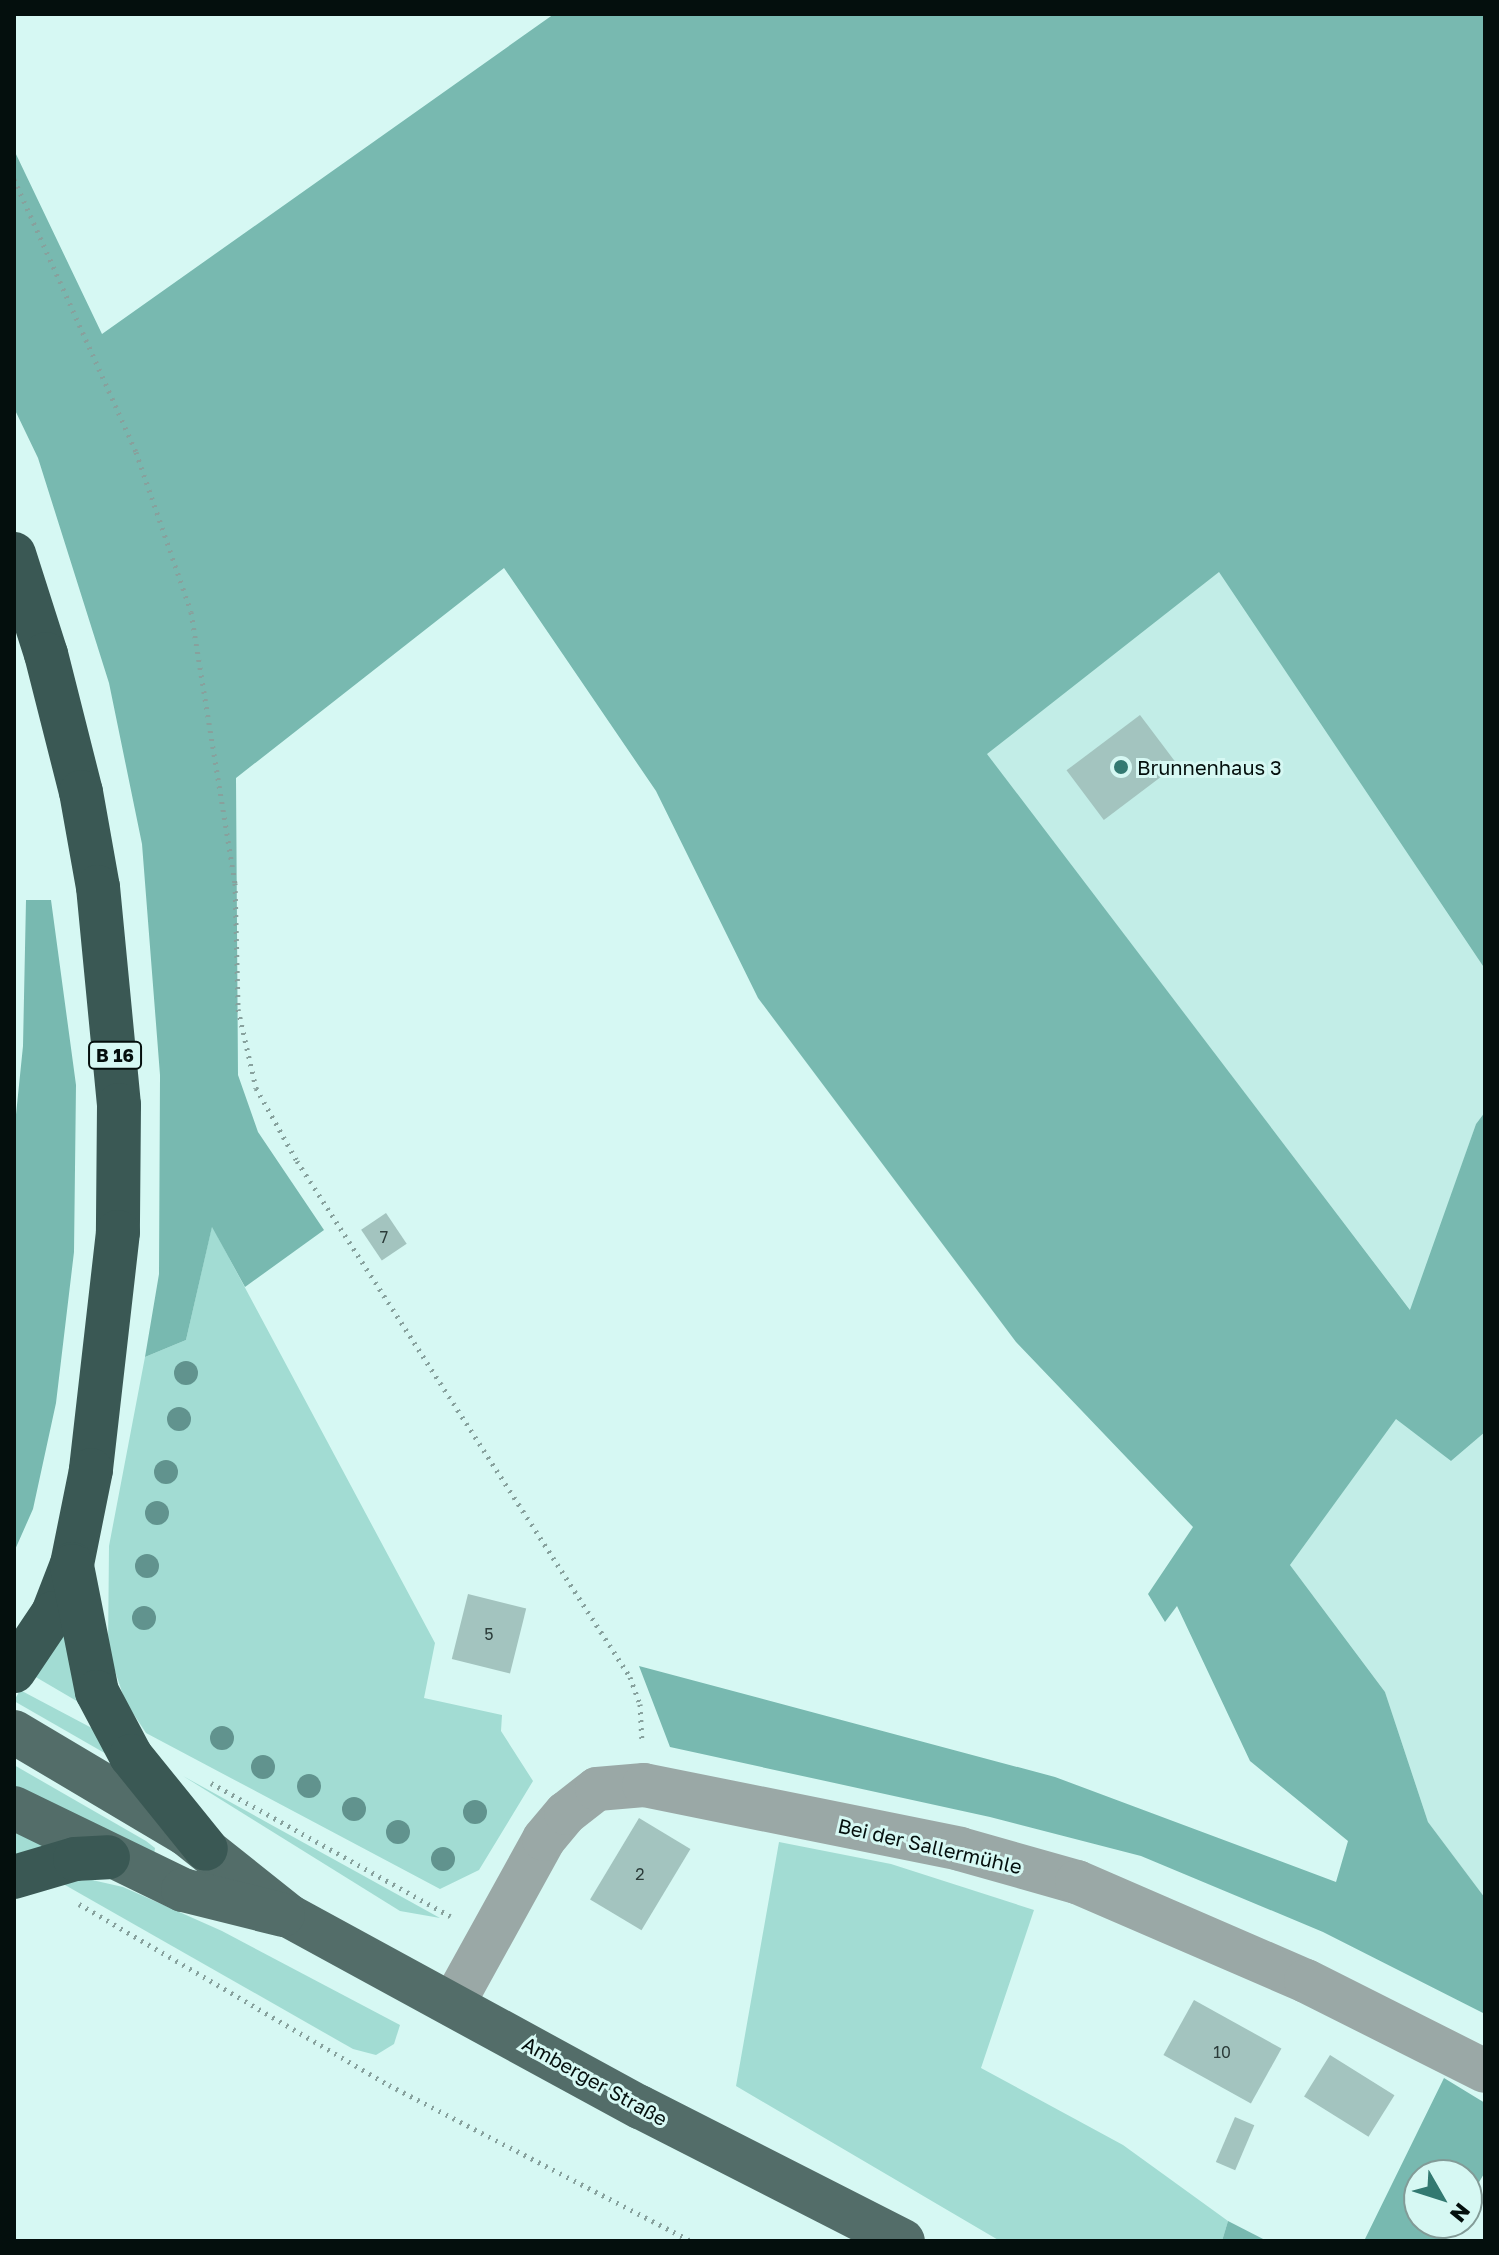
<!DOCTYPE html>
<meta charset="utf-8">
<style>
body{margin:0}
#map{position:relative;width:1499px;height:2255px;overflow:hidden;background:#d6f8f3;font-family:"Golos Text",sans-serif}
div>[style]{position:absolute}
.built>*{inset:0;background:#c2ede7}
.green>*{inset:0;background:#a2dcd3}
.forest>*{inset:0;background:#78b9b0}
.building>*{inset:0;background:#a3c4bf;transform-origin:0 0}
.path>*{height:5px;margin-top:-2.5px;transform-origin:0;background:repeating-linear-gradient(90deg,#87a19d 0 2px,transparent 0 8px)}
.minor>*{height:44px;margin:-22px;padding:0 22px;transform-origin:22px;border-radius:22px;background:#9aa8a6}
.major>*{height:44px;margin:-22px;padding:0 22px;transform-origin:22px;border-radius:22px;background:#536d69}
.highway>*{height:44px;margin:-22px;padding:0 22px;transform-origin:22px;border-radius:22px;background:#3a5854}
.trees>*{width:24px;height:24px;margin:-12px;border-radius:50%;background:#61938e}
.dots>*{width:22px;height:22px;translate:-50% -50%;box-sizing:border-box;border:4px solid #d6f8f3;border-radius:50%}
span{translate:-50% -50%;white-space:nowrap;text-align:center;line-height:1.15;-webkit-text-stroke:6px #d6f8f3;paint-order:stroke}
.number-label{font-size:16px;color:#2c3c3a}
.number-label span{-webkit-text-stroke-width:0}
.shield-label span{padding:2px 6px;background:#d6f8f3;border:2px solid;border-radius:6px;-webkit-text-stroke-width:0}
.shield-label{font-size:18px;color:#040f0d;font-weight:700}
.poi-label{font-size:20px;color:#040f0d}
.left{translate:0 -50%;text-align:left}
.street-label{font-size:20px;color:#040f0d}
.frame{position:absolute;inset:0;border:16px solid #040f0d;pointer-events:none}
.north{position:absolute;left:1403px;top:2159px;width:80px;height:80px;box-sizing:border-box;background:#d6f8f3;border:2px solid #829b97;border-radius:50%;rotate:129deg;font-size:22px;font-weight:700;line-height:32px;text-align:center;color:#040f0d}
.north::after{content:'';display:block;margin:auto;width:28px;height:36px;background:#337971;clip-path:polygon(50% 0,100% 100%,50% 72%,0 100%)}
</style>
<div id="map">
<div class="built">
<i style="clip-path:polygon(1219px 571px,1485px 969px,1485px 1112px,1476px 1124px,1411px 1311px,986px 754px)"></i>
<i style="clip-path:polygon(1396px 1418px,1451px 1461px,1485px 1432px,1485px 1898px,1428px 1822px,1385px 1692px,1290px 1565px)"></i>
</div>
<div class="green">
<i style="clip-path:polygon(212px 1226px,435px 1643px,424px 1698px,502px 1715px,501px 1731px,533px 1781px,479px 1870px,440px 1889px,146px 1733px,125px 1701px,108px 1650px,109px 1546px,145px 1357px,186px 1340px)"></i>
<i style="clip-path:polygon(68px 1625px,92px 1710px,34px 1676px)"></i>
<i style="clip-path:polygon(20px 1690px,105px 1735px,115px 1759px,14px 1701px)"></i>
<i style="clip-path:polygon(14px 1765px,146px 1841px,155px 1848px,154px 1855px,14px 1795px)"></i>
<i style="clip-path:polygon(183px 1776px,440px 1918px,400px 1911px)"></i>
<i style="clip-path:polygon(14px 1828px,51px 1847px,14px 1857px)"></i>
<i style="clip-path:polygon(779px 1842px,891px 1864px,1034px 1910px,981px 2068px,1123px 2145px,1228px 2221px,1222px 2241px,1000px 2241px,736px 2086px)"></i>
<i style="clip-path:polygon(92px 1880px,123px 1887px,222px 1931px,400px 2025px,394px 2044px,376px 2055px,353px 2049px,58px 1881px)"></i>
</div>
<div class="forest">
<i style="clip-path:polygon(554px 14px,1485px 14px,1485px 969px,1219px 572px,987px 754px,1410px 1310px,1476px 1124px,1485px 1112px,1485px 1432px,1451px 1461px,1396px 1419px,1290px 1565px,1385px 1692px,1428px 1822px,1485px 1898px,1485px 2014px,1323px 1932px,1141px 1856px,990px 1817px,670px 1747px,639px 1666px,1055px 1777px,1336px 1882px,1348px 1841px,1250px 1761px,1177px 1606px,1165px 1622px,1148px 1594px,1193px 1527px,1016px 1342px,758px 998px,656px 791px,504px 568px,236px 778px,238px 1075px,258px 1132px,324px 1230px,245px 1287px,212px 1227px,186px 1340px,145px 1357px,159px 1274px,160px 1075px,142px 844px,109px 683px,38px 458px,14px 408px,14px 150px,102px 334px)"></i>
<i style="clip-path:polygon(26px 900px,51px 900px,76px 1085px,74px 1252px,56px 1403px,33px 1509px,14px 1552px,14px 1134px,23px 1046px)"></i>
<i style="clip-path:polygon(1444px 2078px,1485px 2103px,1485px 2172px,1467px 2203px,1467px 2175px,1419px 2175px,1419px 2223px,1456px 2223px,1445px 2241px,1364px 2241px)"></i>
<i style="clip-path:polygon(1228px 2221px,1267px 2241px,1222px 2241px)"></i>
</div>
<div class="building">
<i style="left:1140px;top:715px;width:62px;height:92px;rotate:53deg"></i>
<i style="left:386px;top:1213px;width:37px;height:30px;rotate:56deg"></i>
<i style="left:468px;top:1594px;width:60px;height:67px;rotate:14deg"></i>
<i style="left:639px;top:1818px;width:60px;height:95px;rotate:31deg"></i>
<i style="left:1194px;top:2000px;width:100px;height:63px;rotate:29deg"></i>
<i style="left:1330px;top:2055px;width:76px;height:49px;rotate:32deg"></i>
<i style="left:1235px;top:2117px;width:21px;height:49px;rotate:23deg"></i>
</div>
<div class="path">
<i style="left:14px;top:179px;width:299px;rotate:65.9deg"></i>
<i style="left:136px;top:452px;width:169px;rotate:71deg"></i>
<i style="left:191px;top:612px;width:275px;rotate:80.8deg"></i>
<i style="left:235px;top:883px;width:126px;rotate:88.6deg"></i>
<i style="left:238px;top:1009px;width:81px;rotate:77.2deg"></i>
<i style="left:256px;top:1088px;width:84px;rotate:60.7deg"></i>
<i style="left:297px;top:1161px;width:614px;rotate:57.16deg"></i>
<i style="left:630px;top:1677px;width:29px;rotate:70deg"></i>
<i style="left:640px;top:1704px;width:39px;rotate:87deg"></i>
<i style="left:211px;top:1783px;width:274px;rotate:29.1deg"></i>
<i style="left:79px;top:1904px;width:359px;rotate:30.3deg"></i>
<i style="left:389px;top:2085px;width:340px;rotate:27.3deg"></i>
</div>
<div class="minor">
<i style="left:453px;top:2004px;width:188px;rotate:-61.1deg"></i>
<i style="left:544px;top:1839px;width:34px;rotate:-50deg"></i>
<i style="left:566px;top:1813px;width:39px;rotate:-38deg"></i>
<i style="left:597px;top:1789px;width:47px;rotate:-4.9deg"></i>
<i style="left:644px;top:1785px;width:322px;rotate:11.4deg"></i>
<i style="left:960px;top:1849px;width:122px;rotate:15.8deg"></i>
<i style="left:1077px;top:1882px;width:249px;rotate:23.4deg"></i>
<i style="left:1306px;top:1981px;width:200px;rotate:26.7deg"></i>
</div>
<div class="major">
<i style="left:14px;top:1732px;width:200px;rotate:30.7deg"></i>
<i style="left:186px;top:1834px;width:132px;rotate:38.5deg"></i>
<i style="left:289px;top:1916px;width:400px;rotate:28.6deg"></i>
<i style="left:640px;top:2107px;width:295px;rotate:27deg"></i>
<i style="left:14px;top:1808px;width:188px;rotate:25.9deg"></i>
<i style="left:183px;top:1890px;width:103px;rotate:14deg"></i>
</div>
<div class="highway">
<i style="left:14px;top:554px;width:105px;rotate:72.3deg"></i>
<i style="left:46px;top:654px;width:142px;rotate:75.8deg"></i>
<i style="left:81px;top:792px;width:97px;rotate:79.9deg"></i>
<i style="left:98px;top:887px;width:219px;rotate:84.5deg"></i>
<i style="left:119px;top:1105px;width:127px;rotate:90.5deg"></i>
<i style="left:118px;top:1232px;width:240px;rotate:96.5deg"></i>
<i style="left:91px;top:1470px;width:96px;rotate:101.4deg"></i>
<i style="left:72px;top:1564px;width:53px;rotate:111.2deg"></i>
<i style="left:53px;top:1613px;width:70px;rotate:123.9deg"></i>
<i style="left:72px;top:1566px;width:128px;rotate:78.8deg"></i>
<i style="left:97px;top:1692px;width:72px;rotate:62deg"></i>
<i style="left:131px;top:1756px;width:119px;rotate:51.1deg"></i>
<i style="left:14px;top:1877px;width:64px;rotate:-16.4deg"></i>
<i style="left:75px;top:1859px;width:33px;rotate:-3deg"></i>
</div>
<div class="trees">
<i style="left:186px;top:1373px"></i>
<i style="left:179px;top:1419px"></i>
<i style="left:166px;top:1472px"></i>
<i style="left:157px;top:1513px"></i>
<i style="left:147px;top:1566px"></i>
<i style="left:144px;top:1618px"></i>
<i style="left:222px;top:1738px"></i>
<i style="left:263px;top:1767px"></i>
<i style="left:309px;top:1786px"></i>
<i style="left:354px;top:1809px"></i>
<i style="left:475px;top:1812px"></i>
<i style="left:398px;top:1832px"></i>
<i style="left:443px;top:1859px"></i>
</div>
<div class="dots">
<i style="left:1121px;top:767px;background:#337971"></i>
</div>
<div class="number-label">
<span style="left:384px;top:1237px">7</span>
<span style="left:489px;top:1634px">5</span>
<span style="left:640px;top:1874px">2</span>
<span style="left:1222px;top:2052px">10</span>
</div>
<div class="shield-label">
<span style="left:115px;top:1055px">B 16</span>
</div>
<div class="poi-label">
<span class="left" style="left:1137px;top:767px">Brunnenhaus 3</span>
</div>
<div class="street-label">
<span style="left:930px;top:1846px;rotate:13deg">Bei der Sallermühle</span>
<span style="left:595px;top:2081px;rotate:29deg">Amberger Straße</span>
</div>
<div class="frame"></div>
<div class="north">N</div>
</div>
